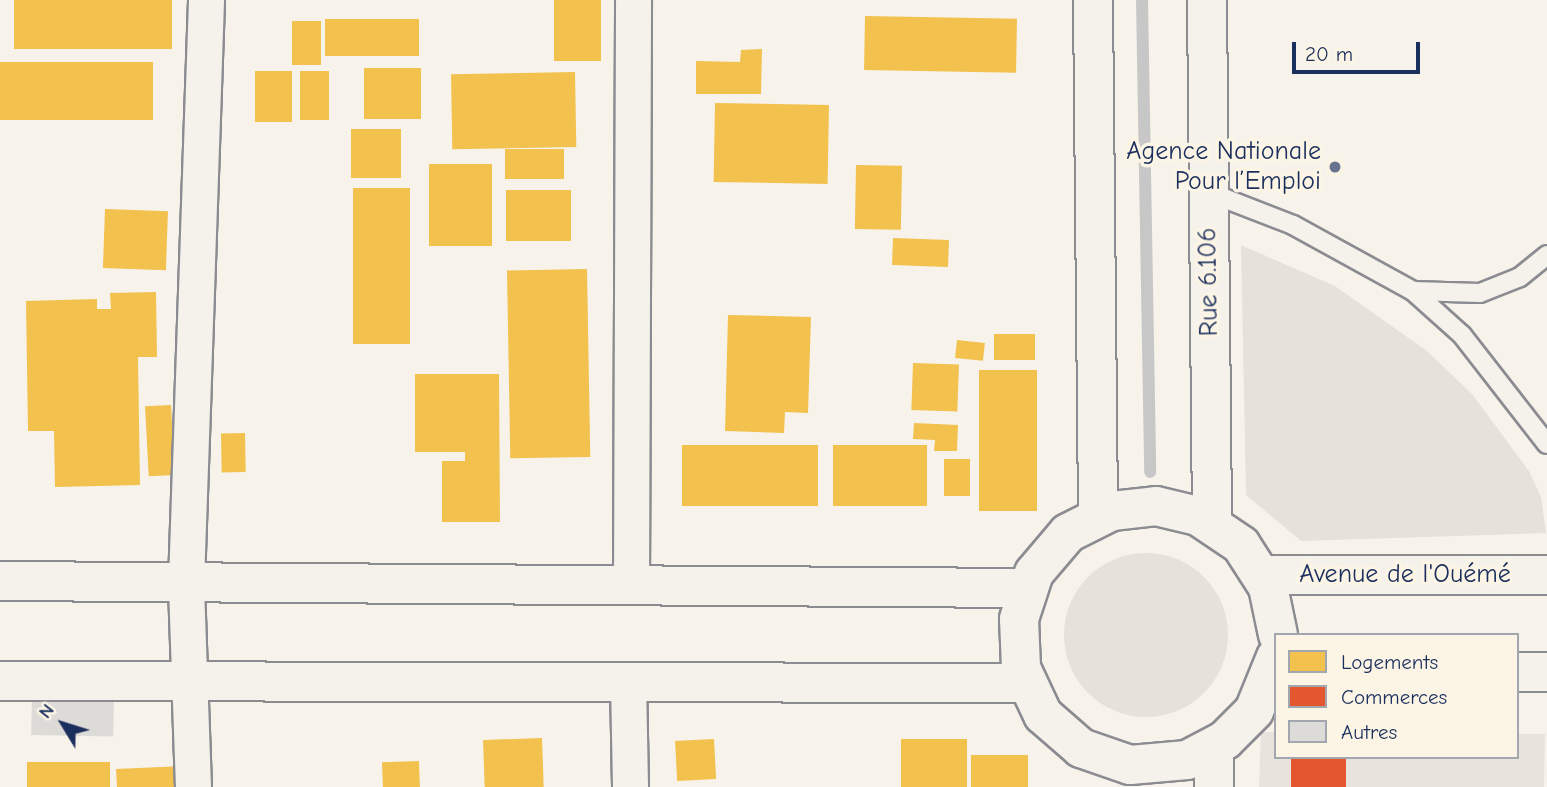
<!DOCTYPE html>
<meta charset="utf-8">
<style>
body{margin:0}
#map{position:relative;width:1547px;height:787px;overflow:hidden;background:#f7f3ea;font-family:"Comic Neue",sans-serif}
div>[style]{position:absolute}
.built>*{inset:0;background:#e8e4dd}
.green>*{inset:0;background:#e6e2db}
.round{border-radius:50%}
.homes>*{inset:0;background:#f2c14e;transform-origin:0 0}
.shops>*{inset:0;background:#e4572e;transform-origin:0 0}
.stream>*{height:12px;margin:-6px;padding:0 6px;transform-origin:6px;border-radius:6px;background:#c7c7c7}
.building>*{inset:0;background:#dddbd7;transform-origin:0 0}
.roads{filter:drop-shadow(2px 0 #8a8c91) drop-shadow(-2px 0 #8a8c91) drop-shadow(0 2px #8a8c91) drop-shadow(0 -2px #8a8c91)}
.service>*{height:18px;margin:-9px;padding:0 9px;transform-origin:9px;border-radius:9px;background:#f5f2ec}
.minor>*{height:35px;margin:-17.5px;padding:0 17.5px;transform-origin:17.5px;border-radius:17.5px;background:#f5f2ec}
.tertiary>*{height:38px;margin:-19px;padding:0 19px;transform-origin:19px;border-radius:19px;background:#f5f2ec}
.secondary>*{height:38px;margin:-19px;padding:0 19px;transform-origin:19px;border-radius:19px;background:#f5f2ec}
.dots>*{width:19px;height:19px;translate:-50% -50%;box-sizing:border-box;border:4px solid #fcf5e5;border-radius:50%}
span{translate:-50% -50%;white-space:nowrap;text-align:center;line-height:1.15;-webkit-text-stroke:7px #fcf5e5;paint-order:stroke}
.poi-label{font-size:26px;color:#1b2f5e}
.right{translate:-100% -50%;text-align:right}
.street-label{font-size:26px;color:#1b2f5e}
.legend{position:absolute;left:1274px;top:633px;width:245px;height:126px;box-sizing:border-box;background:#fcf5e5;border:2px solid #a2a6af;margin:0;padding:9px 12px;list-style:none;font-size:21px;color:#1b2f5e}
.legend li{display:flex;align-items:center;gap:14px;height:35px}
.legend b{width:35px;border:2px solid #a2a6af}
.north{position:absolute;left:28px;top:689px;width:70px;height:70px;-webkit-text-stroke:5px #fcf5e5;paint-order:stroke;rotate:308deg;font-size:19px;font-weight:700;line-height:28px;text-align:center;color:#1b2f5e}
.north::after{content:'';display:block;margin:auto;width:24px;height:32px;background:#1b2f5e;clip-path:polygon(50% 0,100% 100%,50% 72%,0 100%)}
.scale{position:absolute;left:1292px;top:42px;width:128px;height:32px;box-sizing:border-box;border:4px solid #1b2f5e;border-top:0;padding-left:9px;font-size:21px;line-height:24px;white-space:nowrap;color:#1b2f5e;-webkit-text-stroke:5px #fcf5e5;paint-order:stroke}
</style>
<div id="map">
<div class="built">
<i style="clip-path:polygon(1261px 732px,1276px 732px,1276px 757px,1517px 757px,1517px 734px,1545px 734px,1544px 787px,1259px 787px)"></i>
</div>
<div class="green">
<i style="clip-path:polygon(1241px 245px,1335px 286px,1427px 351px,1472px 394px,1529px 471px,1541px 497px,1546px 533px,1301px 541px,1246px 495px)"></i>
<i class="round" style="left:1064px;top:553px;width:164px;height:164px"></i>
</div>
<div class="homes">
<i style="left:172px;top:0;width:49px;height:158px;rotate:90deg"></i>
<i style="left:554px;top:0;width:47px;height:61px"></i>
<i style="left:865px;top:16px;width:152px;height:54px;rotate:1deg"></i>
<i style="left:419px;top:19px;width:37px;height:94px;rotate:90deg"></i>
<i style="left:292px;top:21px;width:29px;height:44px"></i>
<i style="clip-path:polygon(762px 49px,761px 94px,696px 94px,696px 61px,740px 62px,741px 50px)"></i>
<i style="left:153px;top:62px;width:58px;height:153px;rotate:90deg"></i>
<i style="left:364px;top:68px;width:57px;height:51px"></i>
<i style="left:255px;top:71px;width:37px;height:51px"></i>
<i style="left:329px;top:71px;width:49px;height:29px;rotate:90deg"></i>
<i style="left:575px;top:72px;width:75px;height:124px;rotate:89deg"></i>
<i style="left:715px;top:103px;width:114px;height:79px;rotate:1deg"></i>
<i style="left:351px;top:129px;width:50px;height:49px"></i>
<i style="left:505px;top:149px;width:59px;height:30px"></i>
<i style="left:492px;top:164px;width:82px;height:63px;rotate:90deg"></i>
<i style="left:856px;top:165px;width:46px;height:64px;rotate:1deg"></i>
<i style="left:410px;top:188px;width:156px;height:57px;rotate:90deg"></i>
<i style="left:506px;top:190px;width:65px;height:51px"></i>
<i style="left:105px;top:209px;width:63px;height:59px;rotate:2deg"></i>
<i style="left:893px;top:238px;width:56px;height:27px;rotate:2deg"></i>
<i style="left:587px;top:269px;width:188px;height:80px;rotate:89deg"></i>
<i style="clip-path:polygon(156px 292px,157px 357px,138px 357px,140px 485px,55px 487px,54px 431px,28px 431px,26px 301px,97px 299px,97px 309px,111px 309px,110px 293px)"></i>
<i style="clip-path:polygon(728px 315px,811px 317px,808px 413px,785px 412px,784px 433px,725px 431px)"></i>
<i style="left:994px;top:334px;width:41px;height:26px"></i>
<i style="left:957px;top:340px;width:28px;height:18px;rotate:6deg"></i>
<i style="left:913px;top:363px;width:46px;height:47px;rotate:2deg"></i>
<i style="left:1037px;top:370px;width:141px;height:58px;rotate:90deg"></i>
<i style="clip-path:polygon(415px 374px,499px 374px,500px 522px,442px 522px,442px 461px,465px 461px,465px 452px,415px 452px)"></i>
<i style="left:171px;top:405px;width:70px;height:26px;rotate:87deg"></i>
<i style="clip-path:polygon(914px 423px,958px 425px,957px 451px,934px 451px,935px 440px,913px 439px)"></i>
<i style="left:245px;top:433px;width:39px;height:24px;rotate:89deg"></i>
<i style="left:682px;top:445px;width:136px;height:61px"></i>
<i style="left:833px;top:445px;width:94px;height:61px"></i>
<i style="left:944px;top:459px;width:26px;height:37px"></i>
<i style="left:542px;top:738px;width:49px;height:59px;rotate:88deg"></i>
<i style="left:714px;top:739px;width:40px;height:39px;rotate:87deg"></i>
<i style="left:967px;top:739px;width:48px;height:66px;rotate:90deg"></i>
<i style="left:1028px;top:755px;width:32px;height:57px;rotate:90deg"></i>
<i style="left:419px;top:761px;width:26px;height:37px;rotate:88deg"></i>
<i style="left:27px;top:762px;width:83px;height:25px"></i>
<i style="clip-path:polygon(184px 766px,185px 787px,117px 787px,116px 769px)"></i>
</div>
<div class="shops">
<i style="left:1291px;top:757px;width:55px;height:30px"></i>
</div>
<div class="stream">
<i style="left:1142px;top:0;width:472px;rotate:89deg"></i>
</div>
<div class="building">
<i style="left:32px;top:691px;width:82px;height:44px;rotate:1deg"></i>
</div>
<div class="roads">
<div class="service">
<i style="left:1208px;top:192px;width:91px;rotate:21.2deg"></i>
<i style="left:1293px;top:225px;width:137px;rotate:28.8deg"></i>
<i style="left:1413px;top:291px;width:66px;rotate:41.9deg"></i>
<i style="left:1462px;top:335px;width:138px;rotate:52.1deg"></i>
<i style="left:1413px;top:291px;width:67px;rotate:1.7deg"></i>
<i style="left:1480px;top:293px;width:43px;rotate:-21.8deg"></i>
<i style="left:1520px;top:277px;width:35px;rotate:-39deg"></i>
</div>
<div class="minor">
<i style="left:631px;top:586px;width:586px;rotate:-89.8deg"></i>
<i style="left:628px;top:682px;width:105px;rotate:88.9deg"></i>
<i style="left:193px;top:787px;width:205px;rotate:-92deg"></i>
<i style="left:186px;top:582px;width:582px;rotate:-88.03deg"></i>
</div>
<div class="tertiary">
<i style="left:1093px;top:0;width:516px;rotate:89.44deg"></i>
<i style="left:1207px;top:0;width:523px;rotate:89.45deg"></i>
</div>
<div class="secondary">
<i style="left:1263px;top:575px;width:284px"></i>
<i style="left:0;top:581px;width:1027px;rotate:0.39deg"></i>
<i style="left:1276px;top:657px;width:58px;rotate:112.2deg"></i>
<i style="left:1254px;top:711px;width:41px;rotate:135deg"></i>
<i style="left:1225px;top:740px;width:43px;rotate:152.2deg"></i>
<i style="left:1187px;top:760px;width:57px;rotate:175deg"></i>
<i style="left:1130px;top:765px;width:52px;rotate:-160.9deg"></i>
<i style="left:1081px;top:748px;width:50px;rotate:-139deg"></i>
<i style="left:1043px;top:715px;width:52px;rotate:-115.1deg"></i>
<i style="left:1021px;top:668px;width:49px;rotate:-92.3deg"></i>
<i style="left:1019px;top:619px;width:48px;rotate:-71.9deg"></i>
<i style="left:1034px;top:573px;width:52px;rotate:-49.6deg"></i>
<i style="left:1068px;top:533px;width:49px;rotate:-26.6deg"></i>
<i style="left:1112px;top:511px;width:44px;rotate:-6.5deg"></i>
<i style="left:1156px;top:506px;width:43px;rotate:13.4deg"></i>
<i style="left:1198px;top:516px;width:52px;rotate:34deg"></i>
<i style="left:1241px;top:545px;width:50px;rotate:57.3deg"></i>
<i style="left:1268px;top:587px;width:49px;rotate:78.2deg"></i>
<i style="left:1517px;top:672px;width:30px"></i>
<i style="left:0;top:681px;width:1026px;rotate:0.11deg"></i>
<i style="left:1214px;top:787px;width:39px;rotate:-90deg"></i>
</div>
</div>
<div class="dots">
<i style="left:1335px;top:167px;background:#68748f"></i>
</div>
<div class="poi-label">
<span class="right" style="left:1321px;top:167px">Agence Nationale<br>Pour l’Emploi</span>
</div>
<div class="street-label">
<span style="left:1209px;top:282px;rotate:-91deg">Rue 6.106</span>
<span style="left:1405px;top:575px">Avenue de l'Ouémé</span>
</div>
<ul class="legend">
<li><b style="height:19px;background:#f2c14e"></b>Logements</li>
<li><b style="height:19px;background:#e4572e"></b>Commerces</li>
<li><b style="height:19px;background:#dddbd7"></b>Autres</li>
</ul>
<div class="north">N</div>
<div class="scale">20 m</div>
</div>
